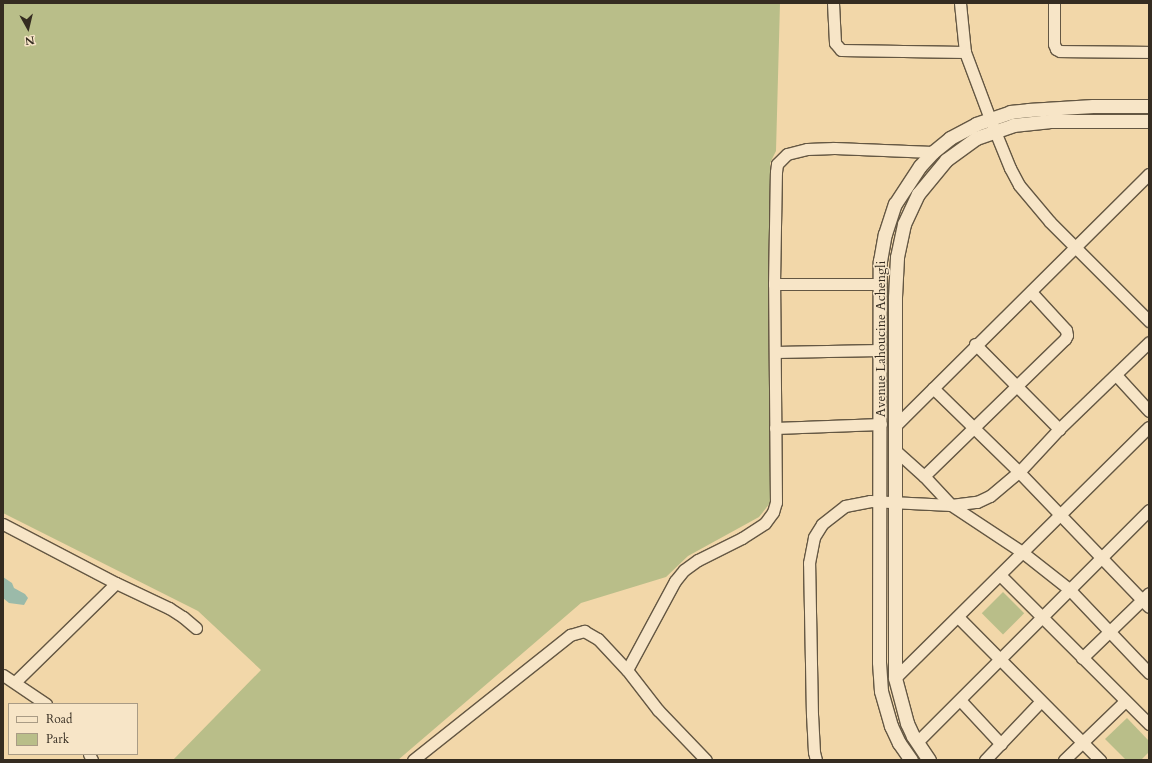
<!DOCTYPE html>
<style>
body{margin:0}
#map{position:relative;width:1152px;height:763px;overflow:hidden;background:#f2d7a9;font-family:Cardo,serif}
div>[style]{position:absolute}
.green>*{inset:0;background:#b9be89;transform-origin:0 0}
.water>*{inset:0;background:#9bbaa9}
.roads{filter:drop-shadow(1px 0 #645743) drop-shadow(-1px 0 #645743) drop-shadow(0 1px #645743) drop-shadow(0 -1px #645743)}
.minor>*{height:11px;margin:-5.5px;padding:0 5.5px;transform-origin:5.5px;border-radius:5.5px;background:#f7e5c7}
.tertiary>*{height:13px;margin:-6.5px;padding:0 6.5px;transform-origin:6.5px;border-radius:6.5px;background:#f7e5c7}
span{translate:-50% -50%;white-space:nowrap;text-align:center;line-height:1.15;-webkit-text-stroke:3px #f7e5c7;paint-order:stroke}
.street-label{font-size:13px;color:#352c21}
.frame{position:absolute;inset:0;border:4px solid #352c21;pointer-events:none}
.legend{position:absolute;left:8px;top:703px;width:130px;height:52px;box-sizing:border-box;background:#f7e5c7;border:1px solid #a99b85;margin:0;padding:5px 7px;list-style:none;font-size:12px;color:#352c21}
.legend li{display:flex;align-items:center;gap:8px;height:20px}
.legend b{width:20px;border:1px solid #a99b85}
.north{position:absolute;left:8px;top:8px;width:40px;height:40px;-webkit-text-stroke:3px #f7e5c7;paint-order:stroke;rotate:172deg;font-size:11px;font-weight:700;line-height:16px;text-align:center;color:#352c21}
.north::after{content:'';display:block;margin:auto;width:14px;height:18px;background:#352c21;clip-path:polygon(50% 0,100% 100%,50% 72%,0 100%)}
</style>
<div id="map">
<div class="green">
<i style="clip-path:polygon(3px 3px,780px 3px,776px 151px,770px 163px,770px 503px,759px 517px,688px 556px,666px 577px,581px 603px,398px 760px,173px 760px,261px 670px,198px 611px,3px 513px)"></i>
<i style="left:1003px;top:592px;width:30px;height:30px;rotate:45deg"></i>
<i style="clip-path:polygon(1127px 718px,1149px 741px,1149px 752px,1141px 760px,1126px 760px,1105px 739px)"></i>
</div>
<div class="water">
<i style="clip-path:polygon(3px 577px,12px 583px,14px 588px,25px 594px,28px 598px,24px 605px,9px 603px,3px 598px)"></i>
</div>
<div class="roads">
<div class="minor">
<i style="left:833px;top:3px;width:40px;rotate:87.1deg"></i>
<i style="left:835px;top:43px;width:9px;rotate:49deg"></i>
<i style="left:841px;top:50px;width:124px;rotate:0.9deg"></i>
<i style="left:960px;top:3px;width:49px;rotate:84.2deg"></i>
<i style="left:965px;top:52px;width:72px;rotate:69.5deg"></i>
<i style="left:990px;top:119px;width:53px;rotate:67.8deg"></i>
<i style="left:1010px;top:168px;width:19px;rotate:62deg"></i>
<i style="left:1019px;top:185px;width:48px;rotate:50deg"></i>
<i style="left:1050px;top:222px;width:140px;rotate:45deg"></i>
<i style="left:1054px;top:3px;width:41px;rotate:90deg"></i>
<i style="left:1054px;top:44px;width:5px;rotate:68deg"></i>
<i style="left:1056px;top:49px;width:4px;rotate:27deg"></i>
<i style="left:1060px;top:51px;width:89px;rotate:0.6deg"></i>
<i style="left:774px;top:284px;width:105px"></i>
<i style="left:975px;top:344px;width:120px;rotate:45.3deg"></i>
<i style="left:775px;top:352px;width:105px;rotate:-1.1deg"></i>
<i style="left:1116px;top:375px;width:49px;rotate:47.5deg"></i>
<i style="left:933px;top:388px;width:120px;rotate:44.3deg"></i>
<i style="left:1019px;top:472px;width:187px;rotate:46.1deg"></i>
<i style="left:895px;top:426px;width:358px;rotate:-44.8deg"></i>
<i style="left:775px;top:428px;width:106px;rotate:-2.2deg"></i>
<i style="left:896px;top:451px;width:38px;rotate:42deg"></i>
<i style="left:924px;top:476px;width:40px;rotate:47deg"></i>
<i style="left:951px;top:505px;width:85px;rotate:33.5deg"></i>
<i style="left:1022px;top:552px;width:60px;rotate:38.2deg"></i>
<i style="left:1069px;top:589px;width:116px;rotate:46.4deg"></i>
<i style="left:924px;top:476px;width:197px;rotate:-44.2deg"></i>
<i style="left:1065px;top:339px;width:4px;rotate:-63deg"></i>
<i style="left:1067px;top:335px;width:5px;rotate:-101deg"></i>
<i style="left:1066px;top:330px;width:52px;rotate:-132.6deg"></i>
<i style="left:3px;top:524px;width:127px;rotate:27.6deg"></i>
<i style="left:116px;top:583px;width:59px;rotate:25.3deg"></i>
<i style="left:169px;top:608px;width:17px;rotate:33deg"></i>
<i style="left:183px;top:617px;width:17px;rotate:40deg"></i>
<i style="left:1000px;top:575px;width:211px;rotate:45deg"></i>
<i style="left:958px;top:617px;width:202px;rotate:45.2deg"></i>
<i style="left:1082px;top:658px;width:93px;rotate:-44.1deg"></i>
<i style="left:627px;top:670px;width:101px;rotate:-61.7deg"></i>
<i style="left:675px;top:581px;width:14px;rotate:-51deg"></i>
<i style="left:684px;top:570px;width:17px;rotate:-36deg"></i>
<i style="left:698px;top:560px;width:49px;rotate:-26.6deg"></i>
<i style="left:742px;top:538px;width:27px;rotate:-33deg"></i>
<i style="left:765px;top:523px;width:14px;rotate:-54deg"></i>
<i style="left:773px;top:512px;width:10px;rotate:-73deg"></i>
<i style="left:776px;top:502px;width:218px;rotate:-90.5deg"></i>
<i style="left:774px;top:284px;width:112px;rotate:-89deg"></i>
<i style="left:776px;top:172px;width:8px;rotate:-83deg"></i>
<i style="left:777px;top:164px;width:14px;rotate:-45deg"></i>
<i style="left:787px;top:154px;width:21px;rotate:-14deg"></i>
<i style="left:807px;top:149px;width:27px;rotate:-2deg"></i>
<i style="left:834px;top:148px;width:99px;rotate:2.3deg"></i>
<i style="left:3px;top:675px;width:52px;rotate:34deg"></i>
<i style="left:895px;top:678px;width:357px;rotate:-44.7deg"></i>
<i style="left:15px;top:682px;width:141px;rotate:-44.4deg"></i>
<i style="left:960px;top:700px;width:60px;rotate:47deg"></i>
<i style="left:917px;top:742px;width:328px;rotate:-45deg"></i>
<i style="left:89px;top:754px;width:7px;rotate:63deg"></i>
<i style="left:413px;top:760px;width:201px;rotate:-38.5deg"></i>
<i style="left:570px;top:635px;width:15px;rotate:-16deg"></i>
<i style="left:584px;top:631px;width:16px;rotate:30deg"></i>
<i style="left:598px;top:639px;width:42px;rotate:46.9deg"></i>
<i style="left:627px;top:670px;width:51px;rotate:52.2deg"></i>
<i style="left:658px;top:710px;width:69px;rotate:46.2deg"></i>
<i style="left:816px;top:760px;width:8px;rotate:-104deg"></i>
<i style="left:814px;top:752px;width:37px;rotate:-93deg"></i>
<i style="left:812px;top:715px;width:152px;rotate:-91.1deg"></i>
<i style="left:809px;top:563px;width:26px;rotate:-79deg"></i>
<i style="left:814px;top:537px;width:15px;rotate:-58deg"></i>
<i style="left:822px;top:524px;width:29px;rotate:-38deg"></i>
<i style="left:845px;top:506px;width:25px;rotate:-11deg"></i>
<i style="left:870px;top:501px;width:81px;rotate:2.8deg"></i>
<i style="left:951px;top:505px;width:26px;rotate:-7deg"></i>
<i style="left:977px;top:502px;width:14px;rotate:-25deg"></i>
<i style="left:990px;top:496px;width:38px;rotate:-40deg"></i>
<i style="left:1019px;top:472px;width:59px;rotate:-47.1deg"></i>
<i style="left:1059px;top:429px;width:125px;rotate:-44deg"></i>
<i style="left:985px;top:760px;width:81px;rotate:-46.5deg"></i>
<i style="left:1064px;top:760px;width:85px;rotate:-44deg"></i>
</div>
<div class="tertiary">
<i style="left:911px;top:760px;width:21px;rotate:-125deg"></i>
<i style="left:899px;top:743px;width:19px;rotate:-115deg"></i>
<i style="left:891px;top:726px;width:36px;rotate:-106deg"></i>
<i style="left:881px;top:691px;width:29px;rotate:-94deg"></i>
<i style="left:879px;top:662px;width:401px;rotate:-89.9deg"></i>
<i style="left:880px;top:261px;width:27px;rotate:-80deg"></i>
<i style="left:885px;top:234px;width:32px;rotate:-72deg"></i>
<i style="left:895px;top:204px;width:45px;rotate:-56.7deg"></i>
<i style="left:920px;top:166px;width:19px;rotate:-47deg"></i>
<i style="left:933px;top:152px;width:22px;rotate:-39deg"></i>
<i style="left:950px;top:138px;width:30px;rotate:-28deg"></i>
<i style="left:976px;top:124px;width:36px;rotate:-19deg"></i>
<i style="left:1010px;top:112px;width:18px;rotate:-6deg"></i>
<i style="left:1028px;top:110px;width:65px;rotate:-3.5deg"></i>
<i style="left:1093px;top:106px;width:56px"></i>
<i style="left:929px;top:760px;width:29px;rotate:-124deg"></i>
<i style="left:913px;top:736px;width:14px;rotate:-115deg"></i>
<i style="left:907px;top:723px;width:47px;rotate:-104.9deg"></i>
<i style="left:895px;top:678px;width:381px;rotate:-90deg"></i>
<i style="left:895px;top:297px;width:40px;rotate:-87.1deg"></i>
<i style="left:897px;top:257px;width:34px;rotate:-78deg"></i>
<i style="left:904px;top:224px;width:33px;rotate:-65deg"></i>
<i style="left:918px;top:194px;width:44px;rotate:-50.5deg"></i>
<i style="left:946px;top:160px;width:37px;rotate:-36deg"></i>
<i style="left:976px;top:138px;width:39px;rotate:-19deg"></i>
<i style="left:1013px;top:125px;width:36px;rotate:-6deg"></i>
<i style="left:1049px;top:121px;width:100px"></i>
</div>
</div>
<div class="street-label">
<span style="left:881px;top:339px;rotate:-90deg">Avenue Lahoucine Achengli</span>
</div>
<div class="frame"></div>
<ul class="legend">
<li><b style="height:5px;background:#f7e5c7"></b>Road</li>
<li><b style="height:11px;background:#b9be89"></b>Park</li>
</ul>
<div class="north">N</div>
</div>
